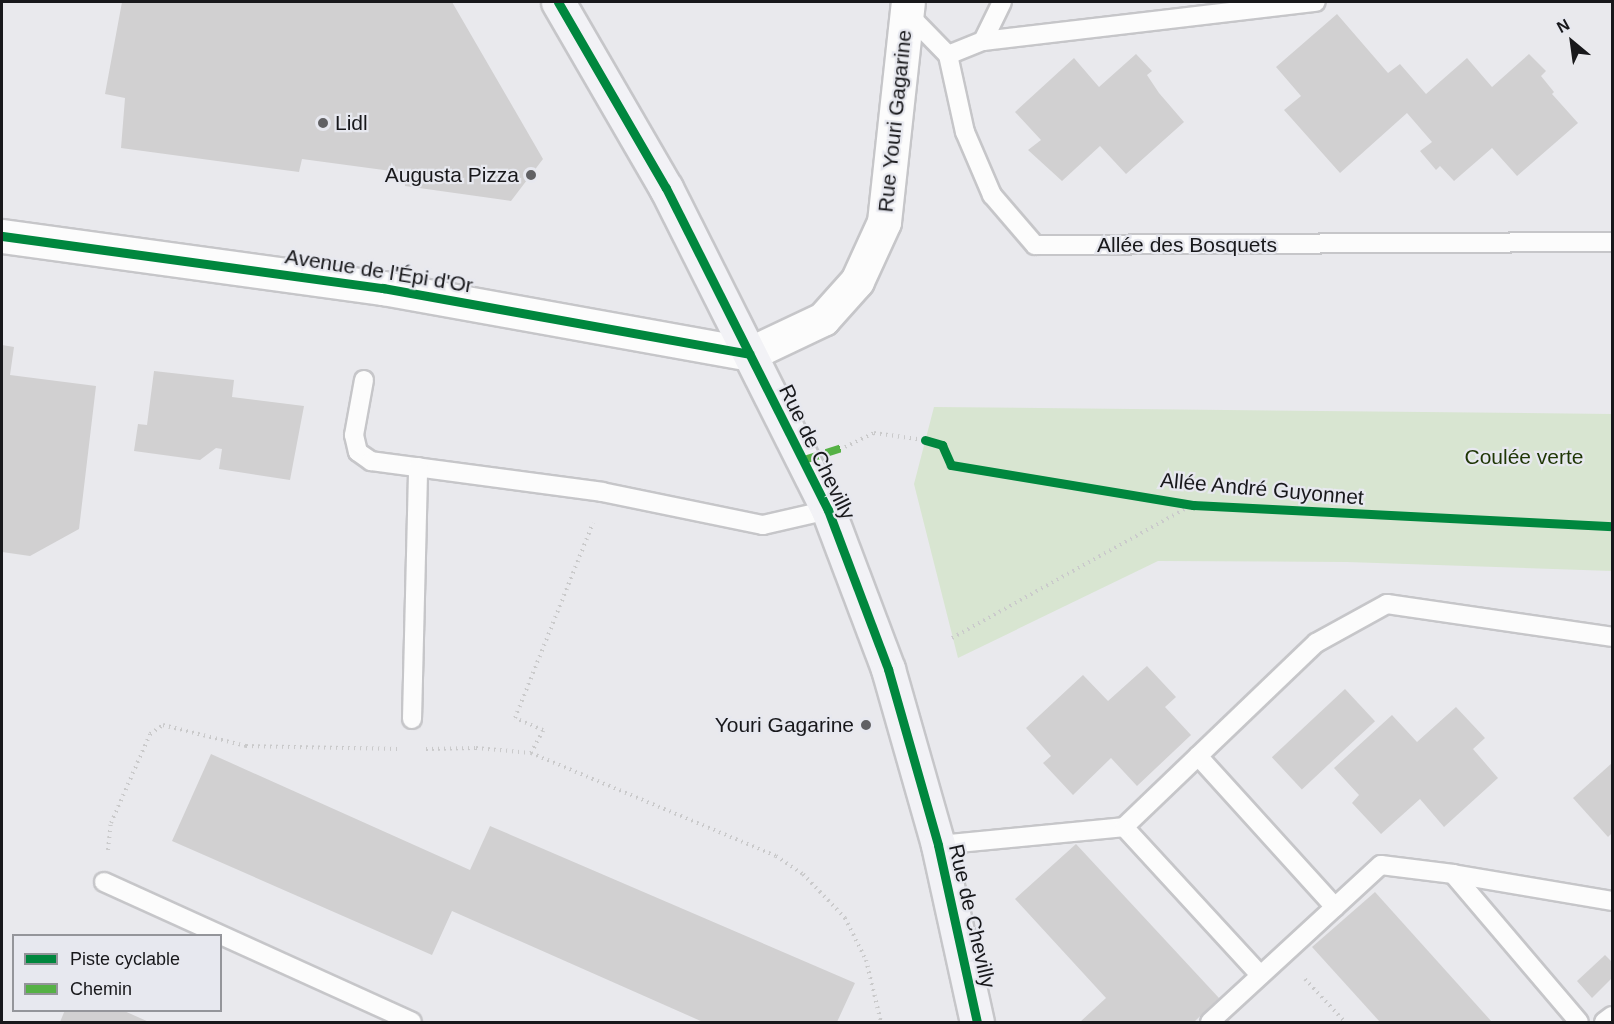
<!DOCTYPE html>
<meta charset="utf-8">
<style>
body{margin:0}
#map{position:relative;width:1614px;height:1024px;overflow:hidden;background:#e9e9ed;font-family:Arial,sans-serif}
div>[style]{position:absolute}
.green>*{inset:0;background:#d8e5d1}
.building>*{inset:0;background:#d1d0d1;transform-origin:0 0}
.path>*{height:4px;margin-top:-2px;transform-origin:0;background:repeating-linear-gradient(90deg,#cacacb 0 1.5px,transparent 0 6px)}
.roads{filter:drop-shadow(2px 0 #c6c6c9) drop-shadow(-2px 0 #c6c6c9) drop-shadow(0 2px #c6c6c9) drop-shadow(0 -2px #c6c6c9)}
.lane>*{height:18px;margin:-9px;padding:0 9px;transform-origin:9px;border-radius:9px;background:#fcfcfc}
.street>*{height:33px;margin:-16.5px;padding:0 16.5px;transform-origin:16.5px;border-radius:16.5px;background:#fcfcfc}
.secondary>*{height:33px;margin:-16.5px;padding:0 16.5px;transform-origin:16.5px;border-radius:16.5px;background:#f2f2f6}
.quiet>*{height:8px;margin-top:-4px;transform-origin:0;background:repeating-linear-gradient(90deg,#55b145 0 15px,transparent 0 23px)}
.cycleway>*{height:9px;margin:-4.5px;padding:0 4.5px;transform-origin:4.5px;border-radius:4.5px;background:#00873e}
.dots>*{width:16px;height:16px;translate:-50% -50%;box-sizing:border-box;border:3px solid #e7e8ef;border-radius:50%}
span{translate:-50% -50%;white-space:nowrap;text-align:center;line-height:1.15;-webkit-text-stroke:4.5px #e7e8ef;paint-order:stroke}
.street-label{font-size:21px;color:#18181b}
.poi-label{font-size:21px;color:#18181b}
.left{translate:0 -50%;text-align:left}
.right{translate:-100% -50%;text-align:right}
.park-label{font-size:21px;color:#1f3605}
.frame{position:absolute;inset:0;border:3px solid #18181b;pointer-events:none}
.legend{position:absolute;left:12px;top:934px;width:210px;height:78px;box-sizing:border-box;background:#e7e8ef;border:2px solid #94959a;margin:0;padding:8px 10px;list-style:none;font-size:18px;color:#18181b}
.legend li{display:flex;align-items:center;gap:12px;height:30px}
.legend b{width:30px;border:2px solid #94959a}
.north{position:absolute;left:1542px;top:12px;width:60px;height:60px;-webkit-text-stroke:4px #e7e8ef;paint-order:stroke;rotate:331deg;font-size:16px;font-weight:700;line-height:24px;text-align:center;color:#18181b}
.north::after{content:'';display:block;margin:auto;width:21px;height:27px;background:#18181b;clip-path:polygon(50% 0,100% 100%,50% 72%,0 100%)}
</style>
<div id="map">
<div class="green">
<i style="clip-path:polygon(934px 407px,1612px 414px,1612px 571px,1347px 562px,1158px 561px,958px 658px,914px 484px)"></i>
</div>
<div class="building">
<i style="clip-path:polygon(122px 2px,452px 2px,543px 159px,511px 201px,405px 186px,406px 173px,302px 159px,299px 172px,121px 148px,125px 98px,105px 94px)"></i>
<i style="clip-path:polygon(1337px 14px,1388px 73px,1400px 64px,1426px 94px,1467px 58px,1492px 87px,1529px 54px,1546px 71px,1541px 76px,1554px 92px,1552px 94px,1578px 123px,1517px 176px,1492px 148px,1454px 181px,1440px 166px,1436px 170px,1420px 151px,1432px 142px,1407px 113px,1340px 173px,1284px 110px,1301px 96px,1276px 67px)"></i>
<i style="clip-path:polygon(1136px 54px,1152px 71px,1147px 75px,1159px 93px,1184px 122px,1126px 174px,1100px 146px,1062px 181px,1028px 150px,1041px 140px,1015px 112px,1074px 58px,1099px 87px)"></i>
<i style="clip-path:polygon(2px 345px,14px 347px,10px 375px,96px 386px,79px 529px,30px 556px,2px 552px)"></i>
<i style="clip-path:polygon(154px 371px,234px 380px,232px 397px,304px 406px,290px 480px,219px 469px,222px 449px,216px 448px,200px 460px,134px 451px,138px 424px,147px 425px)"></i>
<i style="clip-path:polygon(1147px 666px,1176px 697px,1165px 707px,1191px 735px,1137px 786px,1111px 758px,1073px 795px,1043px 763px,1051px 756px,1026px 728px,1083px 675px,1108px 701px)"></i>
<i style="left:1345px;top:689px;width:44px;height:100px;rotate:47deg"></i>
<i style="clip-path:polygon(1456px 707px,1485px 738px,1473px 749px,1498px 778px,1444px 827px,1420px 799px,1381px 834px,1352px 803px,1359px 795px,1334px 768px,1392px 715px,1417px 742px)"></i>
<i style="clip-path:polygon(211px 754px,470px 870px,490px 826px,855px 983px,837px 1022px,703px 1022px,452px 911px,432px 955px,172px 841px)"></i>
<i style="clip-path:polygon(1612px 763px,1612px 833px,1608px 837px,1573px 798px)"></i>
<i style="clip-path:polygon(1076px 844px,1219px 998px,1194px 1022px,1080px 1022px,1106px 998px,1015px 899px)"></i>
<i style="clip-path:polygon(1375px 892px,1492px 1022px,1380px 1022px,1312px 947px)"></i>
<i style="clip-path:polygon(1605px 955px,1612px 962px,1612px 978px,1592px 998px,1577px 981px)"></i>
<i style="clip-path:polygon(65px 1010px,122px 1010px,149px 1022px,60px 1022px)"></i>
</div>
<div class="path">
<i style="left:845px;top:447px;width:32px;rotate:-26deg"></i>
<i style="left:874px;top:433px;width:51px;rotate:7.8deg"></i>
<i style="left:925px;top:440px;width:18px;rotate:16deg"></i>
<i style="left:942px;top:445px;width:22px;rotate:66deg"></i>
<i style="left:951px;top:465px;width:245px;rotate:9.4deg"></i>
<i style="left:1193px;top:505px;width:420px;rotate:2.9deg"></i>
<i style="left:952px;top:638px;width:274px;rotate:-29deg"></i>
<i style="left:426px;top:749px;width:50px;rotate:-1.1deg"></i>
<i style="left:476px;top:748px;width:55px;rotate:5.2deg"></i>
<i style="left:531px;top:753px;width:266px;rotate:22.8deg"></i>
<i style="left:776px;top:856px;width:32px;rotate:34deg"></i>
<i style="left:803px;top:874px;width:61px;rotate:46.3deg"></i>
<i style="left:845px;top:918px;width:47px;rotate:63.4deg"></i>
<i style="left:866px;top:960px;width:64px;rotate:76.4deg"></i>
<i style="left:531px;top:753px;width:26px;rotate:-62deg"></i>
<i style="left:543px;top:730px;width:30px;rotate:-157deg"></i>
<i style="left:515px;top:718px;width:210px;rotate:-68.2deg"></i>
<i style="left:108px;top:850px;width:27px;rotate:-84deg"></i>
<i style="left:111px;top:823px;width:97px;rotate:-66.3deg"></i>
<i style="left:150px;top:734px;width:16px;rotate:-35deg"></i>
<i style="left:163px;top:725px;width:86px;rotate:14.2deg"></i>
<i style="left:246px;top:746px;width:152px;rotate:1.1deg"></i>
<i style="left:1305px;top:979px;width:59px;rotate:47.1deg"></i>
</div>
<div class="roads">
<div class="lane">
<i style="left:907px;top:13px;width:59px;rotate:45.7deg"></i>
<i style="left:948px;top:55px;width:79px;rotate:77.6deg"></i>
<i style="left:965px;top:132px;width:69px;rotate:66.8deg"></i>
<i style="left:992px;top:195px;width:66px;rotate:49.3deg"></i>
<i style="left:1035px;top:245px;width:577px;rotate:-0.3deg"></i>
<i style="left:983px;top:41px;width:335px;rotate:-6.7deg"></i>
<i style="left:948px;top:55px;width:38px;rotate:-22deg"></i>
<i style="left:983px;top:41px;width:43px;rotate:-64deg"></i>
<i style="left:364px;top:380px;width:56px;rotate:100.3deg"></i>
<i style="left:354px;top:435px;width:17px;rotate:77deg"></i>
<i style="left:358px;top:452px;width:16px;rotate:35deg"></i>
<i style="left:371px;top:461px;width:233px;rotate:7.6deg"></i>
<i style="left:602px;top:492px;width:164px;rotate:11.6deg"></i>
<i style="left:763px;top:525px;width:67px;rotate:-13deg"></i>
<i style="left:412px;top:719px;width:252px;rotate:-88.6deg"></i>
<i style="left:1198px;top:756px;width:204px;rotate:47.8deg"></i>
<i style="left:1124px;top:827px;width:201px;rotate:47.4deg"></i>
<i style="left:938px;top:845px;width:187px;rotate:-5.5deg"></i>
<i style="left:1124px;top:827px;width:266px;rotate:-43.8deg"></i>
<i style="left:1316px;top:643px;width:81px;rotate:-28.8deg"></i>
<i style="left:1387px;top:604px;width:227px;rotate:8.3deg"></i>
<i style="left:1453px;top:874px;width:161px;rotate:9.6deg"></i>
<i style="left:104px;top:882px;width:338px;rotate:24.4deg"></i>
<i style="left:1210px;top:1022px;width:232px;rotate:-42.6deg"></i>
<i style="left:1381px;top:865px;width:73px;rotate:7.1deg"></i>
<i style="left:1453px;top:874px;width:194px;rotate:49.6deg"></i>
<i style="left:1604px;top:1022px;width:10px;rotate:-37deg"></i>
</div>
<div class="street">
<i style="left:2px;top:236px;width:385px;rotate:7.8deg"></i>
<i style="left:383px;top:288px;width:372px;rotate:10.2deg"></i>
<i style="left:749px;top:354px;width:82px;rotate:-25.3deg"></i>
<i style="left:823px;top:319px;width:51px;rotate:-48.2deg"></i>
<i style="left:857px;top:281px;width:65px;rotate:-65.4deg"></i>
<i style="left:884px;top:222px;width:221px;rotate:-83.8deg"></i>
</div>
<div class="secondary">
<i style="left:558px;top:2px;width:215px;rotate:59.9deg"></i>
<i style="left:666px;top:188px;width:360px;rotate:63.3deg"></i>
<i style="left:828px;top:510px;width:170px;rotate:69.3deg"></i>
<i style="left:888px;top:669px;width:183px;rotate:74.1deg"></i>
<i style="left:938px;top:845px;width:181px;rotate:77.6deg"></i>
</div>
</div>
<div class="quiet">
<i style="left:804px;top:460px;width:43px;rotate:-17.6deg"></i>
</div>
<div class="cycleway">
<i style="left:558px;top:2px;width:215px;rotate:59.9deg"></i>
<i style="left:666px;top:188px;width:360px;rotate:63.3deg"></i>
<i style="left:828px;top:510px;width:170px;rotate:69.3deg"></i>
<i style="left:888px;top:669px;width:183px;rotate:74.1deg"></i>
<i style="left:938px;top:845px;width:181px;rotate:77.6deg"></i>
<i style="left:2px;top:236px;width:385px;rotate:7.8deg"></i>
<i style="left:383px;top:288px;width:372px;rotate:10.2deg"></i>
<i style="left:925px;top:440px;width:18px;rotate:16deg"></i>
<i style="left:942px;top:445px;width:22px;rotate:66deg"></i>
<i style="left:951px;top:465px;width:245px;rotate:9.4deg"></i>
<i style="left:1193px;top:505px;width:420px;rotate:2.9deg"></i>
</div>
<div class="dots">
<i style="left:323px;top:123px;background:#616164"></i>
<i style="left:531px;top:175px;background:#616164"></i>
<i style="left:866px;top:725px;background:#616164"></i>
</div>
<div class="street-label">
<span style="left:895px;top:121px;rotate:-84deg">Rue Youri Gagarine</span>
<span style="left:1187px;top:245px">Allée des Bosquets</span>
<span style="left:379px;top:271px;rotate:9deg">Avenue de l'Épi d'Or</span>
<span style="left:817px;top:452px;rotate:64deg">Rue de Chevilly</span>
<span style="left:1262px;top:489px;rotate:5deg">Allée André Guyonnet</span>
<span style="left:972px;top:916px;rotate:77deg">Rue de Chevilly</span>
</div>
<div class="poi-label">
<span class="left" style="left:335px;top:123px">Lidl</span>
<span class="right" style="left:519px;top:175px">Augusta Pizza</span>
<span class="right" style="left:854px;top:725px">Youri Gagarine</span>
</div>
<div class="park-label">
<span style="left:1524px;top:457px">Coulée verte</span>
</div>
<div class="frame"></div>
<ul class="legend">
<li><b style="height:8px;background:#00873e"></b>Piste cyclable</li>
<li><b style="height:8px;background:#55b145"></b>Chemin</li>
</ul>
<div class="north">N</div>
</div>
